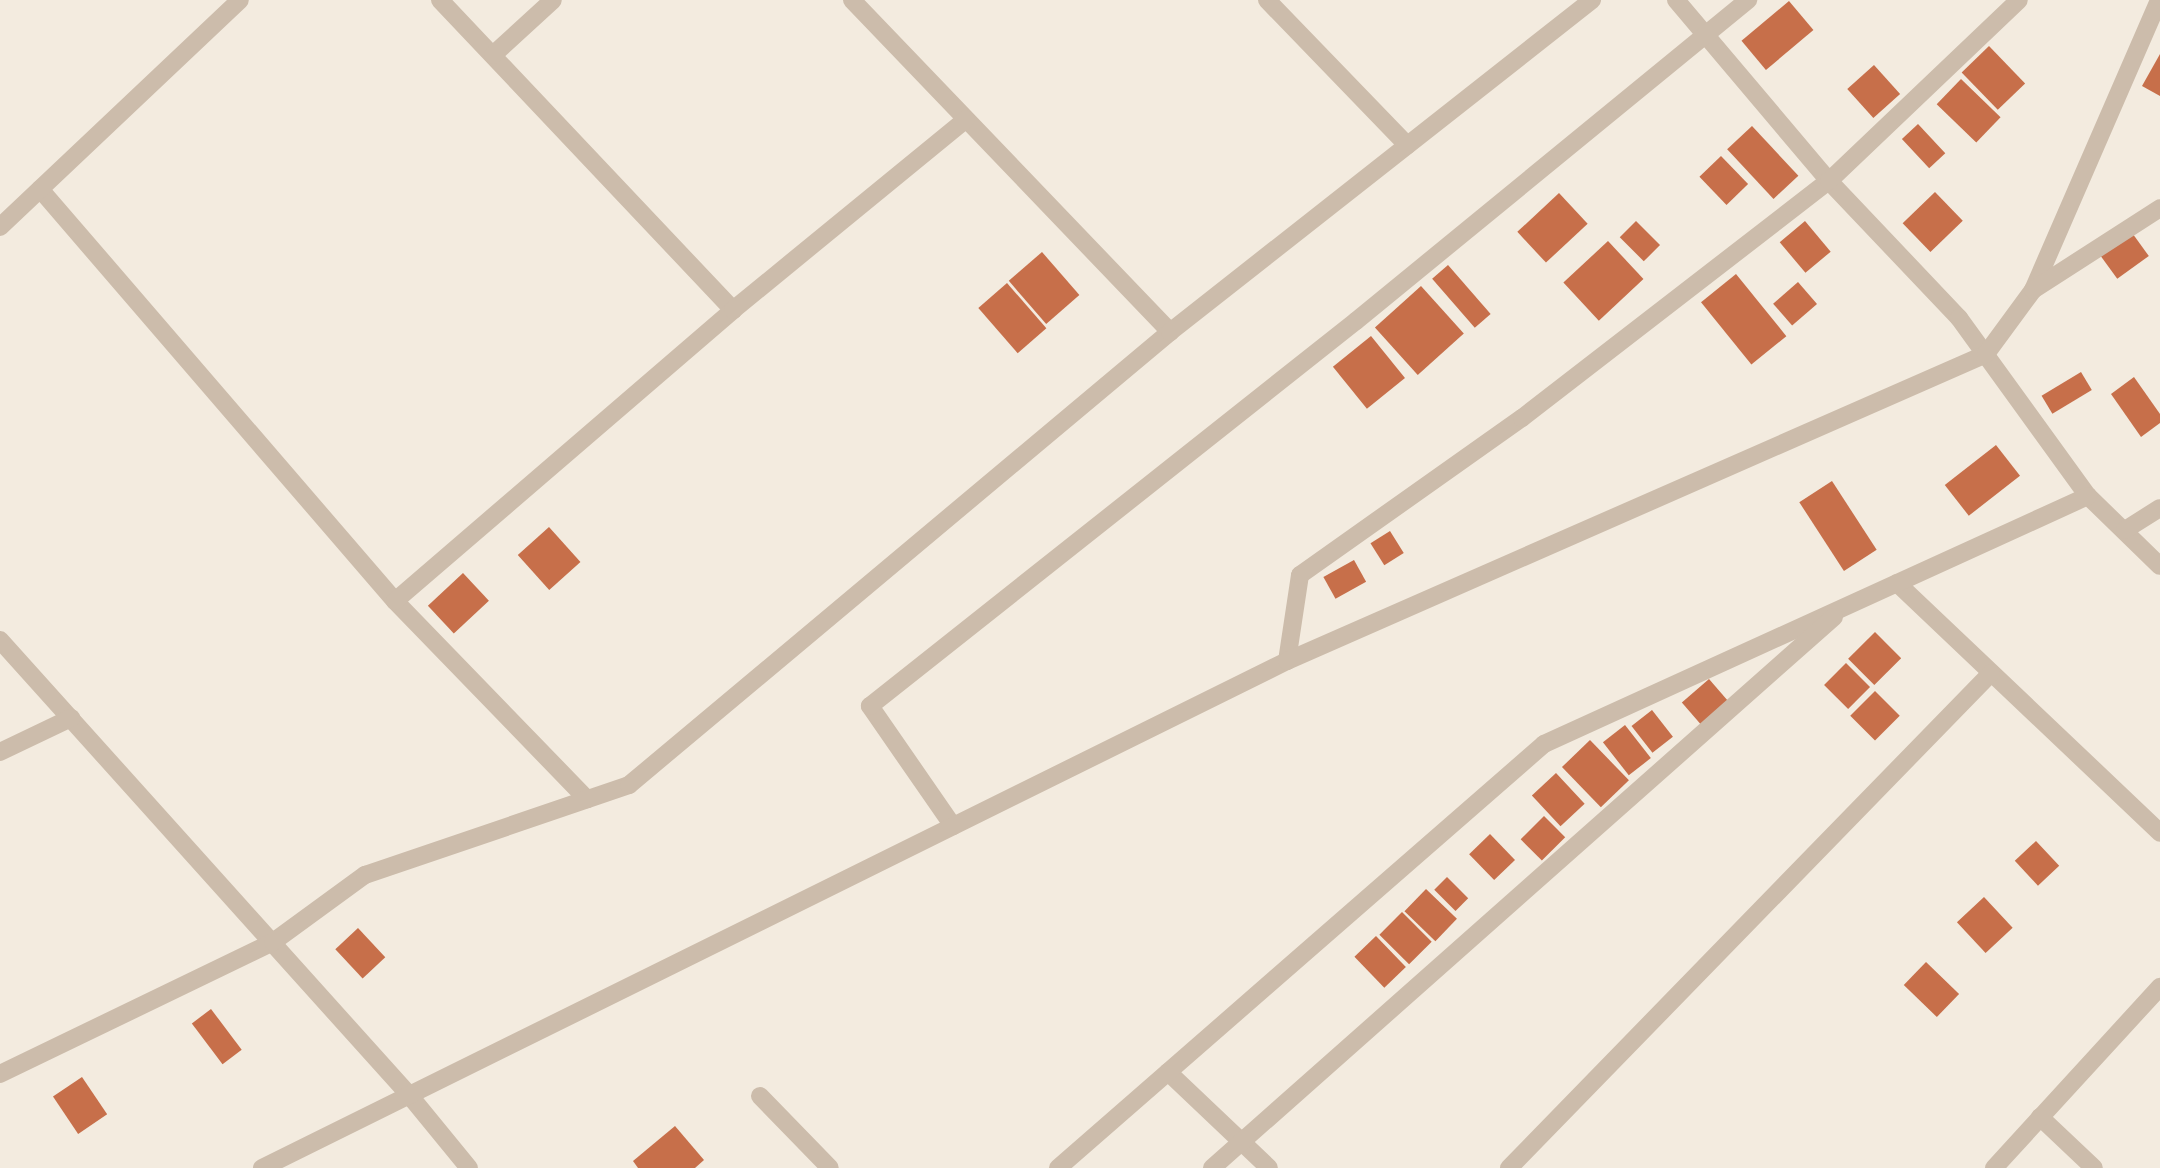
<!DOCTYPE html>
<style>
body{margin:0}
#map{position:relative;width:2160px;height:1168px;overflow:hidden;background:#f3ebdf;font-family:"PT Sans",sans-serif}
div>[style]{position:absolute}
.building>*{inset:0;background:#c76f4a;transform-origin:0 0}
.minor>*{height:18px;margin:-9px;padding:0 9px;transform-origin:9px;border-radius:9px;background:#ccbcab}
.tertiary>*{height:18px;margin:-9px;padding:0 9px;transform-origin:9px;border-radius:9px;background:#ccbcab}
span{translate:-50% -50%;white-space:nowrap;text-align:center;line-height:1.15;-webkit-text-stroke:7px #fbf5ec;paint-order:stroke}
</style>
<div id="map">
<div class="building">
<i style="left:1789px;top:1px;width:38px;height:62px;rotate:50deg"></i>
<i style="left:1989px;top:46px;width:52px;height:38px;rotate:46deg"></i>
<i style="clip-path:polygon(2160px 54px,2160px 96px,2142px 86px)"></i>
<i style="left:1874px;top:65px;width:39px;height:36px;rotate:48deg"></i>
<i style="left:1961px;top:79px;width:55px;height:35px;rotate:44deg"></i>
<i style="left:1918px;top:124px;width:40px;height:22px;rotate:47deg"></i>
<i style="left:1752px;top:126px;width:68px;height:34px;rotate:47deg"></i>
<i style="left:1721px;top:156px;width:39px;height:30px;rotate:46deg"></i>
<i style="left:1935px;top:192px;width:40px;height:45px;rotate:46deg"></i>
<i style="left:1559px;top:193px;width:42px;height:57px;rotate:47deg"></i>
<i style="left:1636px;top:221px;width:34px;height:23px;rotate:45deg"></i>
<i style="left:1805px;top:221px;width:40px;height:33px;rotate:50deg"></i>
<i style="left:2130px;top:230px;width:32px;height:39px;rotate:54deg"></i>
<i style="left:1608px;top:241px;width:52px;height:61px;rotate:47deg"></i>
<i style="left:1042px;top:252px;width:57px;height:44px;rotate:49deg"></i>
<i style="left:1448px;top:265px;width:65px;height:21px;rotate:49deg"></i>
<i style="left:1736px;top:274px;width:80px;height:45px;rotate:51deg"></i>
<i style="left:1798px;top:282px;width:29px;height:33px;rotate:49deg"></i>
<i style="left:1007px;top:283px;width:60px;height:38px;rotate:49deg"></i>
<i style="left:1421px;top:286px;width:64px;height:62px;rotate:48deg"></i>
<i style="left:1371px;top:336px;width:54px;height:49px;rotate:51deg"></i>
<i style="left:2081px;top:372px;width:21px;height:46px;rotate:59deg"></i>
<i style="clip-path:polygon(2134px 377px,2160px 414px,2160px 423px,2141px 437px,2111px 394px)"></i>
<i style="left:1996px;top:445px;width:39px;height:65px;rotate:52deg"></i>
<i style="left:1832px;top:481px;width:82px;height:39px;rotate:57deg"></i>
<i style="left:549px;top:527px;width:47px;height:42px;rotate:48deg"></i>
<i style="left:1390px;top:531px;width:26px;height:23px;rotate:58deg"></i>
<i style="left:1354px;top:560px;width:25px;height:35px;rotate:61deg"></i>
<i style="left:463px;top:573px;width:38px;height:48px;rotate:47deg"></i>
<i style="left:1875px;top:632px;width:37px;height:38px;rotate:45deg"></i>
<i style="left:1846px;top:663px;width:34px;height:31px;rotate:45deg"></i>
<i style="left:1709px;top:679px;width:33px;height:36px;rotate:49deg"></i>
<i style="left:1875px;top:691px;width:35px;height:35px;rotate:45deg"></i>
<i style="left:1652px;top:710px;width:34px;height:26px;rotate:52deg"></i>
<i style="left:1625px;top:725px;width:42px;height:28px;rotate:52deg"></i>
<i style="left:1590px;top:740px;width:56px;height:39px;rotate:46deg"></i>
<i style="left:1556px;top:773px;width:42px;height:33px;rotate:47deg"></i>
<i style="left:1544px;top:816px;width:30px;height:33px;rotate:45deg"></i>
<i style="left:1490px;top:834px;width:36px;height:29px;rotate:46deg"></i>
<i style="left:2036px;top:841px;width:34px;height:29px;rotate:47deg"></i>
<i style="left:1447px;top:877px;width:30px;height:18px;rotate:45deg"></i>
<i style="left:1426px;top:889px;width:43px;height:31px;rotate:44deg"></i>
<i style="left:1984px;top:897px;width:42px;height:37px;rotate:47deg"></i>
<i style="left:1402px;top:912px;width:42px;height:32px;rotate:45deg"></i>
<i style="left:358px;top:928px;width:40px;height:31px;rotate:47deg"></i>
<i style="left:1376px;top:936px;width:43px;height:30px;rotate:46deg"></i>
<i style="left:1926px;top:962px;width:46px;height:32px;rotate:44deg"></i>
<i style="left:211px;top:1009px;width:51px;height:24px;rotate:53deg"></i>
<i style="left:82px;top:1077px;width:45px;height:35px;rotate:56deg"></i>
<i style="clip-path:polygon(675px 1126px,704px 1160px,695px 1168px,638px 1168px,633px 1161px)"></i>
</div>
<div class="minor">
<i style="left:440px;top:0;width:427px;rotate:46.6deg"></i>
<i style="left:852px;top:0;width:460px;rotate:46.2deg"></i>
<i style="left:1267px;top:0;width:202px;rotate:46deg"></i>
<i style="left:1676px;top:0;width:237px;rotate:49.8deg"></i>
<i style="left:1829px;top:181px;width:189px;rotate:46.5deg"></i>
<i style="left:1959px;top:318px;width:220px;rotate:54.1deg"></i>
<i style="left:2088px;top:496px;width:100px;rotate:44.2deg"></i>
<i style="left:493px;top:55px;width:81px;rotate:-42.5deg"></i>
<i style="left:40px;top:189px;width:544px;rotate:49.25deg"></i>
<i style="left:395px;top:601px;width:276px;rotate:45.9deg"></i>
<i style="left:0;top:227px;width:330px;rotate:-43.4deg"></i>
<i style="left:2033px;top:290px;width:316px;rotate:-66.5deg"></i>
<i style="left:2125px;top:530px;width:41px;rotate:-32.2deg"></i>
<i style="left:1897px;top:583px;width:363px;rotate:43.5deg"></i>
<i style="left:395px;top:601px;width:446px;rotate:-40.7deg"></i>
<i style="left:733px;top:310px;width:301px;rotate:-39.3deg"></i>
<i style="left:0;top:640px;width:613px;rotate:48.04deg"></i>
<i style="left:410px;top:1096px;width:93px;rotate:50.7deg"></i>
<i style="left:1287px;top:661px;width:87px;rotate:-81.4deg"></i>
<i style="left:1300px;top:575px;width:272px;rotate:-35.3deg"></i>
<i style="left:1522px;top:418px;width:388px;rotate:-37.7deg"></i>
<i style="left:1829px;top:181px;width:262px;rotate:-43.6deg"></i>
<i style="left:0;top:752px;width:79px;rotate:-25.6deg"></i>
<i style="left:953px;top:826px;width:146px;rotate:-124.7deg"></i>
<i style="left:870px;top:706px;width:620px;rotate:-38.39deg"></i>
<i style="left:1356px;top:321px;width:507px;rotate:-39.31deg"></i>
<i style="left:1168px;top:1072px;width:139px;rotate:43.5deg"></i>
<i style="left:0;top:1074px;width:303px;rotate:-25.8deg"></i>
<i style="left:273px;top:942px;width:114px;rotate:-36.1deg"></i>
<i style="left:365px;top:875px;width:279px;rotate:-18.8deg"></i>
<i style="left:629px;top:785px;width:706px;rotate:-39.94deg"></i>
<i style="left:1170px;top:332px;width:537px;rotate:-38.19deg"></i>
<i style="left:760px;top:1096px;width:100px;rotate:45.8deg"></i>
<i style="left:2040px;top:1117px;width:74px;rotate:43.4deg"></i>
<i style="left:1058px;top:1168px;width:645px;rotate:-41.1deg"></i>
<i style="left:1544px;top:744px;width:598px;rotate:-24.51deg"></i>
<i style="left:1212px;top:1168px;width:831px;rotate:-41.54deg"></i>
<i style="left:1509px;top:1168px;width:691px;rotate:-45.76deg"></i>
</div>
<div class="tertiary">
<i style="left:262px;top:1168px;width:1144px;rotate:-26.32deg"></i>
<i style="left:1287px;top:661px;width:763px;rotate:-23.71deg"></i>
<i style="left:1986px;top:354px;width:79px;rotate:-53.7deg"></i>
<i style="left:2033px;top:290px;width:151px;rotate:-32.8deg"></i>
<i style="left:1994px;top:1168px;width:246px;rotate:-47.5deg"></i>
</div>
</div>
